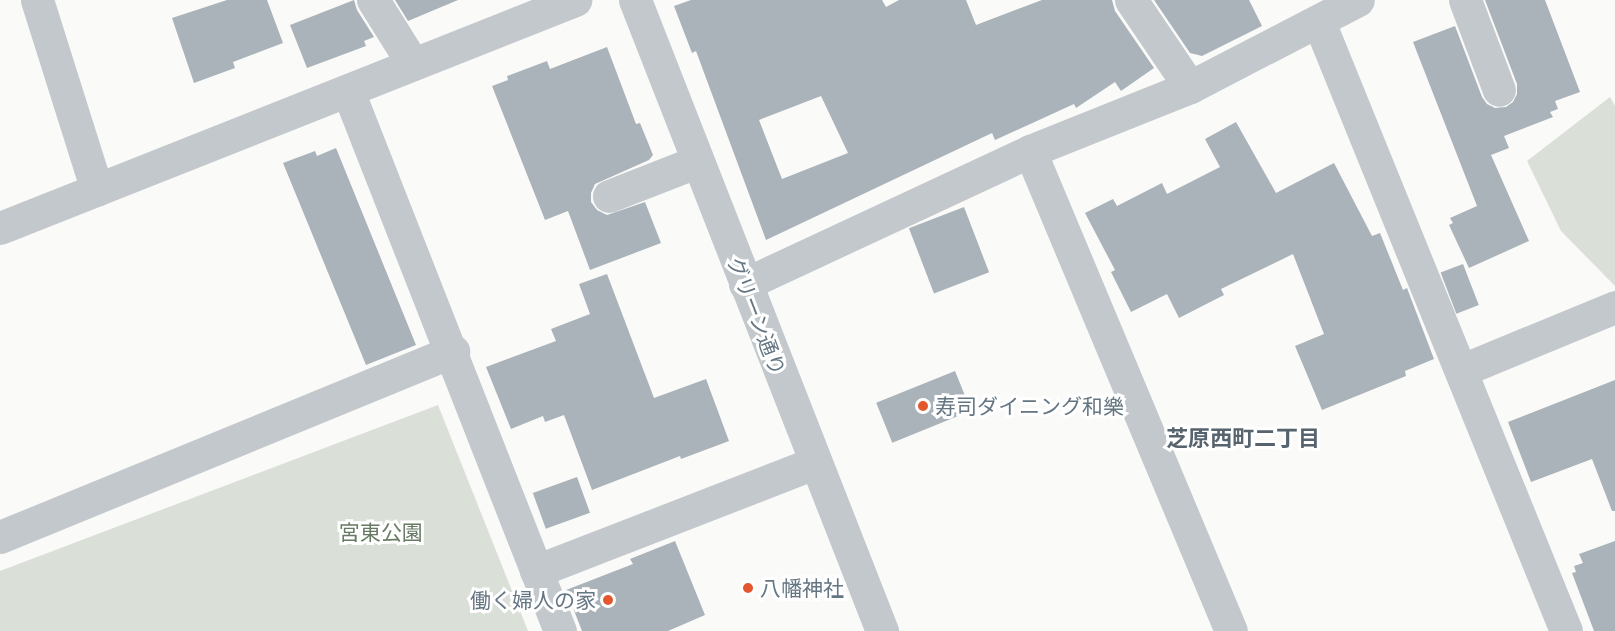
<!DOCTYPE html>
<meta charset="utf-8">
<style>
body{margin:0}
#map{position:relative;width:1615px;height:631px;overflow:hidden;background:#fafaf8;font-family:Quicksand,"Noto Sans JP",sans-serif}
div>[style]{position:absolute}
.green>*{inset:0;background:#dadfd7}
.building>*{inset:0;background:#aab3b9;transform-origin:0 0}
.minor>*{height:33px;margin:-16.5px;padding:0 16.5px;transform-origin:16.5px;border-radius:16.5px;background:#c3c8cc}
.tertiary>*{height:33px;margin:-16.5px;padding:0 16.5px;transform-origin:16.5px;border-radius:16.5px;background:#c3c8cc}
.dots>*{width:16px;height:16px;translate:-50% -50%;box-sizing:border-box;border:3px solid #fff;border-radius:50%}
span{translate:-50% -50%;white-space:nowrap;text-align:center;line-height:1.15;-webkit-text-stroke:6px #fff;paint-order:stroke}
.street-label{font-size:21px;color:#657683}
.poi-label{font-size:21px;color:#657683}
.left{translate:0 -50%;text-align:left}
.right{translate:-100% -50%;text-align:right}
.park-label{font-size:21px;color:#687a64}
.neighbourhood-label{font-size:22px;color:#57646e;font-weight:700}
</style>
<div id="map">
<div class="green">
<i style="clip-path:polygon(1610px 97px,1615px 106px,1615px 286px,1561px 231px,1527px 161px)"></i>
<i style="clip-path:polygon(438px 405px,528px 631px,0 631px,0 571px)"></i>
</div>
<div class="building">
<i style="clip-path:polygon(227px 0,267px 0,283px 43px,233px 62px,235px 68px,194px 83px,172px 18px)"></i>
<i style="clip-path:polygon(354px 0,357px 10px,374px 37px,364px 41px,366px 46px,307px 68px,290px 25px)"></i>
<i style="clip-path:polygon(395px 0,458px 0,408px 21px)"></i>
<i style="clip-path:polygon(evenodd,691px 0,882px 0,886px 7px,899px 0,966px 0,976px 25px,1042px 0,1112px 0,1115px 11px,1154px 68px,1121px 91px,1115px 82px,1076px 108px,1074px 104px,995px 140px,992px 133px,766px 240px,696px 51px,692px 53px,674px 6px,691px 0,821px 96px,848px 153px,782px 179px,759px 120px,821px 96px)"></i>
<i style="clip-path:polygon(1154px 0,1249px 0,1262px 26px,1202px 56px,1190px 53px)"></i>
<i style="clip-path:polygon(1485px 0,1545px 0,1580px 92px,1555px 101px,1558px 109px,1550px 112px,1553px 117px,1504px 136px,1509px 148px,1491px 155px,1529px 241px,1469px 268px,1449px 225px,1453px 223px,1450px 218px,1477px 206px,1413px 42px,1455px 26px,1482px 97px,1487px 104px,1495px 108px,1506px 107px,1513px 102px,1517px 94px,1517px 84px)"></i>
<i style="clip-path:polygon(607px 47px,636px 124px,640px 123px,653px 155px,649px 160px,595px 184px,591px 193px,591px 202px,597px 210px,607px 215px,645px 202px,661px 243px,590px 270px,568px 211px,545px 220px,492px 86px,508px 80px,507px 76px,547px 61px,550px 69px)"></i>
<i style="clip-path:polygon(1236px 122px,1276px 193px,1334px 163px,1372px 236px,1380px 233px,1403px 290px,1407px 288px,1434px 359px,1405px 371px,1406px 376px,1322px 410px,1295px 346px,1324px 334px,1293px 254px,1221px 289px,1224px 295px,1179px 318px,1167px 294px,1131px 312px,1111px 272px,1115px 270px,1085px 213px,1113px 199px,1117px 206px,1162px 183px,1167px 194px,1220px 167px,1205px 139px)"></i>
<i style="clip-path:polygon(336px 148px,416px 345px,366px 365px,283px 163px,315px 151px,317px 156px)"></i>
<i style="left:964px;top:207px;width:70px;height:59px;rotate:69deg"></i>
<i style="left:1463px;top:264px;width:44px;height:24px;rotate:69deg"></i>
<i style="clip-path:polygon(607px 274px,654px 398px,706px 379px,729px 441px,681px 459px,680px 456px,592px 490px,564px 415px,545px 422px,543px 416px,511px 429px,486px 367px,556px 341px,551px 329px,590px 314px,579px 284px)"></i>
<i style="left:955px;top:371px;width:43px;height:85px;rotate:68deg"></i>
<i style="clip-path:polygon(1615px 380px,1615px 511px,1612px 511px,1592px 459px,1531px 482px,1508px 422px)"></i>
<i style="left:577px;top:477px;width:38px;height:47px;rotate:70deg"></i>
<i style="clip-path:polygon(675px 541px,705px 615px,668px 631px,582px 631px,566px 590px,633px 564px,630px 559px)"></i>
<i style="clip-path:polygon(1615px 541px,1615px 631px,1594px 631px,1572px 573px,1576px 572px,1574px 566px,1583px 563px,1579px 554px)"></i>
</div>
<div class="minor">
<i style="left:37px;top:0;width:199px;rotate:72.5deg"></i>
<i style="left:373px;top:0;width:75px;rotate:58deg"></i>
<i style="left:1131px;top:0;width:105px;rotate:55.9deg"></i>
<i style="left:1465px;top:0;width:96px;rotate:69.3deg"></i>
<i style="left:1319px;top:22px;width:657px;rotate:67.92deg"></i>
<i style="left:348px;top:91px;width:580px;rotate:68.57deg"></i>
<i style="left:1030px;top:151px;width:520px;rotate:67.28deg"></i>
<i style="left:609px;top:196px;width:93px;rotate:-21.3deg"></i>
<i style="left:0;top:228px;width:619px;rotate:-21.63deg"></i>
<i style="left:745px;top:284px;width:315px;rotate:-25deg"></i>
<i style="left:1030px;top:151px;width:172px;rotate:-21.8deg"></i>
<i style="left:1190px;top:87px;width:189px;rotate:-27.4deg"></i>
<i style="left:1472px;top:366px;width:155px;rotate:-22.4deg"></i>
<i style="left:0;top:537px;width:490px;rotate:-22.3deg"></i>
<i style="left:536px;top:571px;width:298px;rotate:-21.2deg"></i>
</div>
<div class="tertiary">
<i style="left:635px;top:0;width:678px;rotate:68.62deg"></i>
</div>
<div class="dots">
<i style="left:923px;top:406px;background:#e4572e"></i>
<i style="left:748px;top:588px;background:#e4572e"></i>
<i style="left:608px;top:600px;background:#e4572e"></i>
</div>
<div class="street-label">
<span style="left:757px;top:316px;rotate:69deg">グリーン通り</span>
</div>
<div class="poi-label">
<span class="left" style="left:935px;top:406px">寿司ダイニング和樂</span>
<span class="left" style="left:760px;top:588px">八幡神社</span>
<span class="right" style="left:596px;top:600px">働く婦人の家</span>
</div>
<div class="park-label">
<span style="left:381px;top:532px">宮東公園</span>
</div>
<div class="neighbourhood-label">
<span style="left:1243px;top:439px">芝原西町二丁目</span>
</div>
</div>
